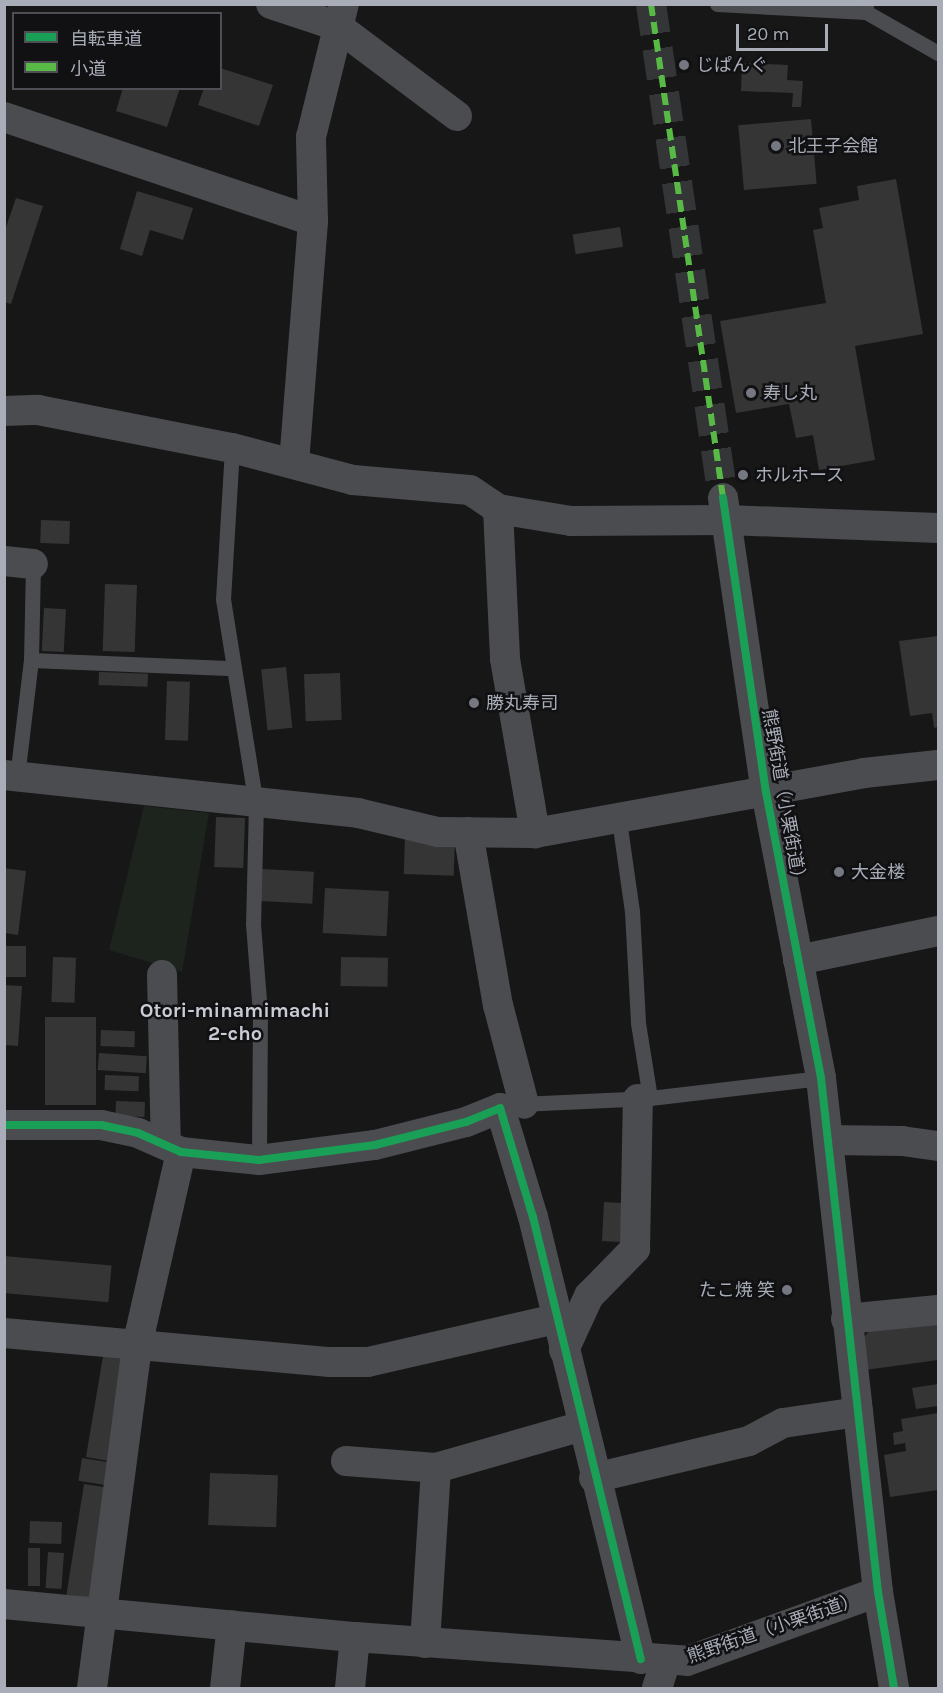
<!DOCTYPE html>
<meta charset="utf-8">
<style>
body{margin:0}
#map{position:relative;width:943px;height:1693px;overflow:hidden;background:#171717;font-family:Karla,"Noto Sans JP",sans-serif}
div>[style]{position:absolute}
.green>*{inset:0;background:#1d241e}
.building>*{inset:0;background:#353536;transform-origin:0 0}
.street-tunnel>*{height:30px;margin-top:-15px;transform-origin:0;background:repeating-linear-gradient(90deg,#343537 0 30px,transparent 0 45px)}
.lane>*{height:15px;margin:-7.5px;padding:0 7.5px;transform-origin:7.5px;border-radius:7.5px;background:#4b4c50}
.street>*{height:30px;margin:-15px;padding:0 15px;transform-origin:15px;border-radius:15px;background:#4b4c50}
.quiet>*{height:6px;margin-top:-3px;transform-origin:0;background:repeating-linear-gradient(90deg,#58b947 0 12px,transparent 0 18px)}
.cycleway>*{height:8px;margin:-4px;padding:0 4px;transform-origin:4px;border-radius:4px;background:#1a9f57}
.dots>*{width:16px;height:16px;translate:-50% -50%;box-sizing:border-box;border:3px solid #111113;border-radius:50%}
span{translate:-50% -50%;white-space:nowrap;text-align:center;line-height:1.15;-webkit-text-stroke:5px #111113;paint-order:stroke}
.poi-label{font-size:18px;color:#a8adb8}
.left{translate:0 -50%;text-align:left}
.right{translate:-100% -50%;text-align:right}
.street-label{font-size:18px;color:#a8adb8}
.neighbourhood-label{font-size:20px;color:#c9ccd4;font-weight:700}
.frame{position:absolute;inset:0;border:6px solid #a8adb8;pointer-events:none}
.legend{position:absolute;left:12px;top:12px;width:210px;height:78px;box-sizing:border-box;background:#111113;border:2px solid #4d4f55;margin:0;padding:8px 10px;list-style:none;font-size:18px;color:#a8adb8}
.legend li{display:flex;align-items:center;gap:12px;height:30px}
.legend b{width:30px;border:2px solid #4d4f55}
.scale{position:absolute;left:736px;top:24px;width:92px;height:27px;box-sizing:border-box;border:3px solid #a8adb8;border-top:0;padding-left:8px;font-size:18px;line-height:21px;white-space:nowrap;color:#a8adb8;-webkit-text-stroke:4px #111113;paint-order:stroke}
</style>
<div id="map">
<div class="green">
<i style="clip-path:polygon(144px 806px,209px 813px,182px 972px,109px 950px)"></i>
</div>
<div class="building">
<i style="clip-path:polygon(742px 63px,788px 65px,787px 80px,803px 81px,801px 107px,792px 107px,793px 93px,741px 91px)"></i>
<i style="clip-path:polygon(220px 68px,273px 85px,259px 126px,198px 105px,204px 88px,220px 88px)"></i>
<i style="clip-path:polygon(123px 88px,180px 88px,167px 127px,116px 111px)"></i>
<i style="left:811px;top:119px;width:65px;height:73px;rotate:85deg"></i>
<i style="clip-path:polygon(896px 179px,923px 334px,855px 346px,875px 460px,819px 470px,813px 435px,796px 438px,789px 404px,736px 413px,720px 321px,826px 303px,813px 230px,823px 228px,819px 208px,859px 200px,857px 186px)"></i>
<i style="clip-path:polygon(137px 191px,193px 208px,183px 240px,150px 230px,142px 256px,120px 249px)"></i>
<i style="clip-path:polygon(16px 198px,43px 206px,11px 304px,4px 302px,4px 233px)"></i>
<i style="left:620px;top:227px;width:20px;height:48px;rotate:81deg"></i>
<i style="left:41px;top:520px;width:29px;height:23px;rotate:2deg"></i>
<i style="left:105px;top:584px;width:32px;height:67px;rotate:2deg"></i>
<i style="left:44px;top:608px;width:22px;height:43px;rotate:3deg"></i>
<i style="clip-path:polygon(938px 636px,938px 727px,934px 728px,932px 713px,910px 716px,899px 641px)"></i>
<i style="left:286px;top:667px;width:61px;height:25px;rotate:84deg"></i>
<i style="left:99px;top:672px;width:49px;height:13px;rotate:2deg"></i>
<i style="left:340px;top:673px;width:47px;height:36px;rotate:88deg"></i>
<i style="left:167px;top:681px;width:23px;height:59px;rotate:2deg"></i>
<i style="left:216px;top:817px;width:29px;height:50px;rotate:2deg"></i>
<i style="left:405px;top:837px;width:50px;height:37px;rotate:2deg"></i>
<i style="clip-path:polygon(4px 868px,26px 871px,18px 935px,4px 933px)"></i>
<i style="left:262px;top:869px;width:52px;height:32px;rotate:3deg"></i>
<i style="left:325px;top:888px;width:64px;height:45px;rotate:3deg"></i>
<i style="left:4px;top:946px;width:22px;height:31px"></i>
<i style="left:53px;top:957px;width:23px;height:45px;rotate:2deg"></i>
<i style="left:341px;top:957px;width:47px;height:29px;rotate:1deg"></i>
<i style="clip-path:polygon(4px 985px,22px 986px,18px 1046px,4px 1045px)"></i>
<i style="left:45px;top:1017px;width:51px;height:88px"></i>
<i style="left:101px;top:1030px;width:34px;height:16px;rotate:2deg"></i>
<i style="left:99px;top:1053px;width:48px;height:17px;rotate:4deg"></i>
<i style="left:105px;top:1075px;width:34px;height:15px;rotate:2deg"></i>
<i style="left:116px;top:1101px;width:29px;height:15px;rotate:2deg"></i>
<i style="left:604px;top:1202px;width:19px;height:39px;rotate:3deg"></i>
<i style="left:4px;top:1256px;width:108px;height:37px;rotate:5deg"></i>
<i style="clip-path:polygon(938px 1323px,938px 1360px,865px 1370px,861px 1341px,869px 1331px)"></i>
<i style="clip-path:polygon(104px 1350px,122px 1353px,115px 1462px,86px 1457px)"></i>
<i style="clip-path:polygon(938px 1384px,938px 1406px,916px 1409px,912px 1388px)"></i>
<i style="clip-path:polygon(938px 1413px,938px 1490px,890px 1497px,884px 1455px,906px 1451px,905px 1443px,894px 1445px,893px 1433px,903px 1431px,901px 1419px)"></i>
<i style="left:82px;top:1458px;width:32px;height:23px;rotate:9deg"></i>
<i style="left:210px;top:1473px;width:68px;height:52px;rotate:2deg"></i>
<i style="left:84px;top:1484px;width:26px;height:112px;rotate:9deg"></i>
<i style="left:30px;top:1521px;width:32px;height:22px;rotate:2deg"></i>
<i style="left:28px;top:1548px;width:12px;height:38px"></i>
<i style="left:48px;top:1552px;width:16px;height:36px;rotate:4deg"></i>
</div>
<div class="street-tunnel">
<i style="left:651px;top:4px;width:499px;rotate:81.7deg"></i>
</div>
<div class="lane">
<i style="left:717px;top:4px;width:149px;rotate:3.1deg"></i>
<i style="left:866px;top:4px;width:8px;rotate:90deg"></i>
<i style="left:866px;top:12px;width:83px;rotate:29.7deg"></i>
<i style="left:232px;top:448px;width:151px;rotate:93.4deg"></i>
<i style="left:223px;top:599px;width:208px;rotate:80.9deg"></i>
<i style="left:256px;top:804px;width:120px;rotate:91.4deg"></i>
<i style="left:253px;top:924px;width:88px;rotate:85.5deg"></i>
<i style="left:260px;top:1012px;width:148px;rotate:90.4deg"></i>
<i style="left:31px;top:660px;width:203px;rotate:2.3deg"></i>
<i style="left:17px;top:777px;width:118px;rotate:-83.2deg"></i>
<i style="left:31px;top:660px;width:96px;rotate:-88.8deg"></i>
<i style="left:619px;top:820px;width:92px;rotate:81.9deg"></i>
<i style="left:632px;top:911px;width:112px;rotate:86.9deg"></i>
<i style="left:638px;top:1023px;width:76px;rotate:80.9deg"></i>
<i style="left:520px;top:1104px;width:130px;rotate:-2.6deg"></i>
<i style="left:650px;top:1098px;width:172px;rotate:-6.7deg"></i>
</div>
<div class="street">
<i style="left:271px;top:4px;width:70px;rotate:18.4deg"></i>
<i style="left:337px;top:26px;width:150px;rotate:36.9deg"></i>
<i style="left:4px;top:117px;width:326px;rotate:18.6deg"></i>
<i style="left:4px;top:411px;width:34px;rotate:-2deg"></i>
<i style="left:38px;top:410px;width:198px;rotate:11.1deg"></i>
<i style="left:232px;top:448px;width:125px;rotate:14.8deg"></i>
<i style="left:353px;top:480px;width:117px;rotate:4.9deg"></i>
<i style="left:470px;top:490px;width:34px;rotate:34deg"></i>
<i style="left:498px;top:509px;width:74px;rotate:9.3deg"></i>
<i style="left:571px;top:521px;width:156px;rotate:-0.4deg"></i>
<i style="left:727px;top:520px;width:211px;rotate:2.2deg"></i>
<i style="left:294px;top:463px;width:243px;rotate:-85.5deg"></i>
<i style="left:313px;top:221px;width:84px;rotate:-91.4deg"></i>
<i style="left:311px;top:137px;width:137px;rotate:-76.1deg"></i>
<i style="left:723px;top:498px;width:297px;rotate:81.7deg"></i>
<i style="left:766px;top:792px;width:291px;rotate:79.1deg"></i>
<i style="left:821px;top:1078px;width:517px;rotate:83.67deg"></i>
<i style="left:878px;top:1592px;width:97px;rotate:80.5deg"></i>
<i style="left:498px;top:509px;width:150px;rotate:87.3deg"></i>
<i style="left:505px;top:659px;width:177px;rotate:80.2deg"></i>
<i style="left:4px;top:561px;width:29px;rotate:6deg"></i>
<i style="left:4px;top:775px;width:356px;rotate:6.1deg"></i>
<i style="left:358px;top:813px;width:82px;rotate:13.4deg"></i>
<i style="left:438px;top:832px;width:97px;rotate:0.6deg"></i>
<i style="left:535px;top:833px;width:334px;rotate:-10.3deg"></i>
<i style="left:864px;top:773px;width:74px;rotate:-6.2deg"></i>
<i style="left:468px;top:832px;width:176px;rotate:80.2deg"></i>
<i style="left:498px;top:1005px;width:102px;rotate:75.3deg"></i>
<i style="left:798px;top:960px;width:143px;rotate:-11.7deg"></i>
<i style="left:162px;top:975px;width:170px;rotate:88.7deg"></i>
<i style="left:4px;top:1125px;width:97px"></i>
<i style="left:101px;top:1125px;width:38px;rotate:12deg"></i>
<i style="left:138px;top:1133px;width:47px;rotate:23.8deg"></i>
<i style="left:181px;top:1152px;width:78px;rotate:5.9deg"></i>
<i style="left:259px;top:1160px;width:117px;rotate:-7.4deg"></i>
<i style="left:375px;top:1145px;width:94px;rotate:-14.2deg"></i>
<i style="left:466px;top:1122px;width:37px;rotate:-22deg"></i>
<i style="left:500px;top:1108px;width:114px;rotate:73.2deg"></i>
<i style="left:533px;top:1217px;width:455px;rotate:76.3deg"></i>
<i style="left:828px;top:1140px;width:74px;rotate:0.8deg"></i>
<i style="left:902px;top:1141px;width:36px;rotate:8deg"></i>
<i style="left:846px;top:1319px;width:92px;rotate:-5.6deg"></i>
<i style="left:4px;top:1333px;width:327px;rotate:5.1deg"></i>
<i style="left:330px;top:1362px;width:38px"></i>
<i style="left:368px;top:1362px;width:193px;rotate:-12.9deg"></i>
<i style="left:564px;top:1350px;width:60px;rotate:-65.2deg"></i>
<i style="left:589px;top:1296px;width:66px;rotate:-45.6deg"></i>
<i style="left:635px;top:1249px;width:150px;rotate:-88.9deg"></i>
<i style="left:346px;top:1461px;width:90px;rotate:4.4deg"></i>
<i style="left:436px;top:1468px;width:152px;rotate:-16deg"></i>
<i style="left:594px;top:1478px;width:159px;rotate:-13.4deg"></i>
<i style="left:749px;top:1441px;width:38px;rotate:-28deg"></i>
<i style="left:783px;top:1423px;width:76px;rotate:-8.3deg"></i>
<i style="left:4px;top:1604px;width:353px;rotate:5.4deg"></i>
<i style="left:355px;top:1637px;width:333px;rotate:4.1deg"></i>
<i style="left:687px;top:1661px;width:203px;rotate:-19.9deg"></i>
<i style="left:425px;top:1643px;width:175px;rotate:-86.4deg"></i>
<i style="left:92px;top:1688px;width:345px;rotate:-82.5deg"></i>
<i style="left:137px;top:1346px;width:199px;rotate:-77.2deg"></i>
<i style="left:225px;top:1688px;width:63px;rotate:-83.7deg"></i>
<i style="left:350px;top:1688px;width:51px;rotate:-84.4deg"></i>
<i style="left:657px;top:1688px;width:29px;rotate:-72deg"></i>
</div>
<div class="quiet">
<i style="left:651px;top:4px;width:499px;rotate:81.7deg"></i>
</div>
<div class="cycleway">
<i style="left:723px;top:498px;width:297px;rotate:81.7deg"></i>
<i style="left:766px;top:792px;width:291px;rotate:79.1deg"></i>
<i style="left:821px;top:1078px;width:517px;rotate:83.67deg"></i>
<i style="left:878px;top:1592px;width:97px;rotate:80.5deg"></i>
<i style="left:4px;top:1125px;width:97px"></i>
<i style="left:101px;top:1125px;width:38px;rotate:12deg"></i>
<i style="left:138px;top:1133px;width:47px;rotate:23.8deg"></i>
<i style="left:181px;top:1152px;width:78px;rotate:5.9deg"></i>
<i style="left:259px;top:1160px;width:117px;rotate:-7.4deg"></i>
<i style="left:375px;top:1145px;width:94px;rotate:-14.2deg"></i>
<i style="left:466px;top:1122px;width:37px;rotate:-22deg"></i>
<i style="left:500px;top:1108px;width:114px;rotate:73.2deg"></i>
<i style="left:533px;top:1217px;width:455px;rotate:76.3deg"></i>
</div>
<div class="dots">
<i style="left:684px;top:65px;background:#757880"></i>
<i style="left:776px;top:146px;background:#757880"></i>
<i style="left:751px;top:393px;background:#757880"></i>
<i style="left:743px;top:475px;background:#757880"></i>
<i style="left:474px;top:703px;background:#757880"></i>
<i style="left:839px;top:872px;background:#757880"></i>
<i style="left:787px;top:1290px;background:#757880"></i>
</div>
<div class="poi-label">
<span class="left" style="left:696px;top:65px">じぱんぐ</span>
<span class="left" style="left:788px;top:146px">北王子会館</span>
<span class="left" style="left:763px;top:393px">寿し丸</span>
<span class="left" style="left:755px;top:475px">ホルホース</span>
<span class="left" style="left:486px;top:703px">勝丸寿司</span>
<span class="left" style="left:851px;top:872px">大金楼</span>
<span class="right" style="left:775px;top:1290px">たこ焼 笑</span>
</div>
<div class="street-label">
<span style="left:784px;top:798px;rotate:80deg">熊野街道（小栗街道）</span>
<span style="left:773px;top:1628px;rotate:-19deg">熊野街道（小栗街道）</span>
</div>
<div class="neighbourhood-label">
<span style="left:235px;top:1022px">Otori-minamimachi<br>2-cho</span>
</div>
<div class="frame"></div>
<ul class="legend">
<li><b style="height:8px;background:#1a9f57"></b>自転車道</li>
<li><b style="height:8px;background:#58b947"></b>小道</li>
</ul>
<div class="scale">20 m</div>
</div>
